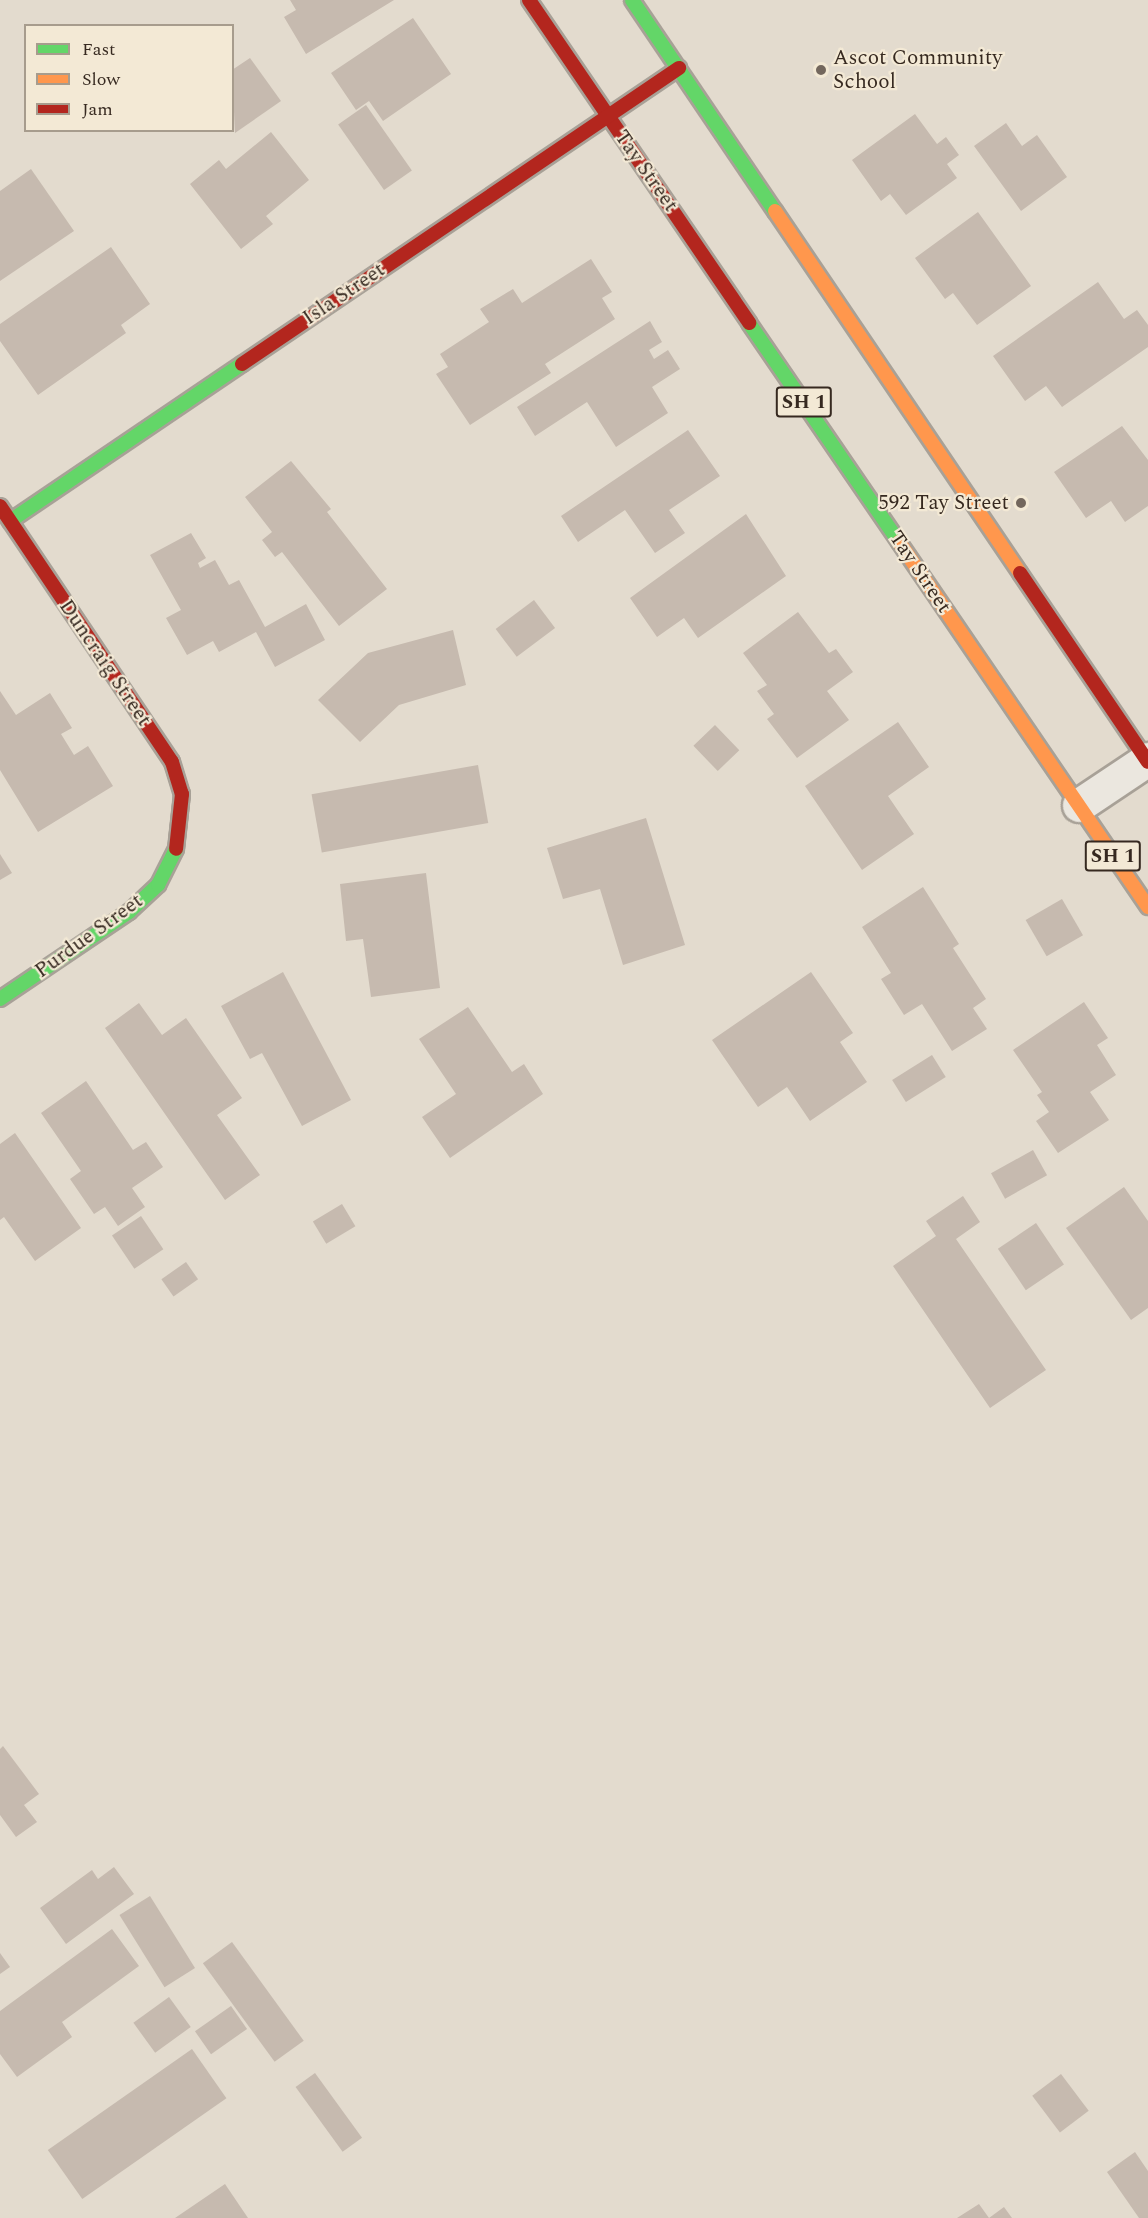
<!DOCTYPE html>
<style>
body{margin:0}
#map{position:relative;width:1148px;height:2218px;overflow:hidden;background:#e3dbce;font-family:Spectral,serif}
div>[style]{position:absolute}
.building>*{inset:0;background:#c6baaf;transform-origin:0 0}
.roads{filter:drop-shadow(2px 0 #a8a197) drop-shadow(-2px 0 #a8a197) drop-shadow(0 2px #a8a197) drop-shadow(0 -2px #a8a197)}
.street>*{height:33px;margin:-16.5px;padding:0 16.5px;transform-origin:16.5px;border-radius:16.5px;background:#ebe7df}
.fast>*{height:14px;margin:-7px;padding:0 7px;transform-origin:7px;border-radius:7px;background:#63d668}
.slow>*{height:14px;margin:-7px;padding:0 7px;transform-origin:7px;border-radius:7px;background:#ff974d}
.jam>*{height:14px;margin:-7px;padding:0 7px;transform-origin:7px;border-radius:7px;background:#b3261e}
.dots>*{width:16px;height:16px;translate:-50% -50%;box-sizing:border-box;border:3px solid #f3e9d5;border-radius:50%}
span{translate:-50% -50%;white-space:nowrap;text-align:center;line-height:1.15;-webkit-text-stroke:4.5px #f3e9d5;paint-order:stroke}
.shield-label span{padding:2px 4px;background:#f3e9d5;border:2px solid;border-radius:4px;-webkit-text-stroke-width:0}
.shield-label{font-size:20px;color:#362920;font-weight:700}
.poi-label{font-size:21px;color:#362920}
.left{translate:0 -50%;text-align:left}
.right{translate:-100% -50%;text-align:right}
.street-label{font-size:21px;color:#362920}
.legend{position:absolute;left:24px;top:24px;width:210px;height:108px;box-sizing:border-box;background:#f3e9d5;border:2px solid #a79c8d;margin:0;padding:8px 10px;list-style:none;font-size:18px;color:#362920}
.legend li{display:flex;align-items:center;gap:12px;height:30px}
.legend b{width:30px;border:2px solid #a79c8d}
</style>
<div id="map">
<div class="building">
<i style="clip-path:polygon(290px 0,394px 0,306px 54px,284px 17px,296px 10px)"></i>
<i style="clip-path:polygon(413px 18px,451px 74px,383px 121px,369px 101px,356px 110px,331px 73px)"></i>
<i style="clip-path:polygon(250px 58px,281px 101px,235px 133px,232px 70px)"></i>
<i style="left:366px;top:105px;width:80px;height:34px;rotate:55deg"></i>
<i style="clip-path:polygon(915px 114px,937px 144px,946px 137px,959px 155px,947px 164px,957px 178px,906px 215px,890px 194px,881px 201px,852px 160px)"></i>
<i style="clip-path:polygon(1006px 123px,1022px 146px,1037px 135px,1067px 177px,1021px 211px,974px 146px)"></i>
<i style="clip-path:polygon(271px 132px,309px 180px,266px 216px,273px 224px,241px 249px,190px 184px,219px 160px,226px 169px)"></i>
<i style="clip-path:polygon(31px 169px,74px 231px,0 281px,0 191px)"></i>
<i style="clip-path:polygon(978px 212px,1031px 286px,977px 325px,953px 293px,945px 299px,915px 258px)"></i>
<i style="clip-path:polygon(111px 247px,150px 304px,121px 325px,126px 333px,38px 395px,0 341px,0 324px)"></i>
<i style="clip-path:polygon(591px 259px,612px 292px,602px 298px,615px 319px,545px 364px,551px 373px,470px 425px,436px 374px,448px 367px,440px 354px,489px 322px,480px 309px,513px 289px,522px 303px)"></i>
<i style="clip-path:polygon(1098px 282px,1124px 319px,1137px 310px,1148px 325px,1148px 347px,1062px 407px,1046px 386px,1025px 401px,993px 356px)"></i>
<i style="clip-path:polygon(650px 321px,662px 342px,649px 350px,654px 359px,668px 350px,680px 369px,652px 387px,668px 413px,616px 447px,587px 402px,535px 436px,517px 407px)"></i>
<i style="clip-path:polygon(1122px 426px,1148px 460px,1148px 506px,1125px 522px,1111px 501px,1086px 518px,1054px 472px)"></i>
<i style="clip-path:polygon(688px 430px,720px 476px,669px 510px,685px 533px,655px 553px,625px 510px,578px 542px,561px 516px)"></i>
<i style="clip-path:polygon(291px 461px,331px 509px,327px 512px,387px 589px,339px 626px,282px 552px,275px 557px,262px 540px,272px 532px,245px 497px)"></i>
<i style="clip-path:polygon(746px 514px,786px 576px,698px 638px,684px 618px,657px 637px,630px 598px)"></i>
<i style="clip-path:polygon(191px 533px,206px 558px,198px 563px,200px 568px,215px 560px,229px 585px,239px 580px,265px 627px,306px 604px,325px 640px,275px 667px,256px 632px,219px 652px,213px 641px,187px 655px,166px 618px,181px 610px,150px 555px)"></i>
<i style="left:534px;top:600px;width:35px;height:48px;rotate:53deg"></i>
<i style="clip-path:polygon(798px 612px,829px 653px,836px 649px,853px 672px,827px 691px,849px 720px,797px 758px,767px 719px,774px 714px,757px 691px,767px 685px,743px 653px)"></i>
<i style="clip-path:polygon(453px 630px,466px 685px,399px 705px,360px 742px,318px 700px,368px 653px)"></i>
<i style="clip-path:polygon(0 691px,16px 715px,50px 693px,72px 728px,61px 734px,74px 755px,88px 746px,113px 786px,38px 832px,0 770px)"></i>
<i style="clip-path:polygon(898px 722px,929px 767px,888px 796px,914px 834px,862px 870px,805px 786px)"></i>
<i style="left:715px;top:725px;width:35px;height:30px;rotate:46deg"></i>
<i style="left:478px;top:765px;width:59px;height:169px;rotate:80deg"></i>
<i style="clip-path:polygon(646px 818px,685px 945px,623px 965px,600px 889px,563px 899px,547px 848px)"></i>
<i style="clip-path:polygon(0 854px,12px 873px,0 880px)"></i>
<i style="clip-path:polygon(426px 873px,440px 988px,371px 997px,363px 939px,346px 941px,340px 884px)"></i>
<i style="clip-path:polygon(923px 887px,959px 944px,953px 948px,986px 999px,973px 1008px,987px 1029px,952px 1051px,922px 1004px,904px 1015px,881px 979px,891px 973px,862px 927px)"></i>
<i style="left:1062px;top:899px;width:42px;height:42px;rotate:60deg"></i>
<i style="clip-path:polygon(283px 972px,351px 1100px,302px 1126px,262px 1053px,250px 1059px,221px 1006px)"></i>
<i style="clip-path:polygon(811px 972px,853px 1033px,840px 1042px,867px 1082px,810px 1121px,787px 1087px,758px 1107px,712px 1040px)"></i>
<i style="clip-path:polygon(1084px 1002px,1108px 1038px,1097px 1045px,1116px 1075px,1090px 1092px,1109px 1120px,1058px 1153px,1036px 1121px,1049px 1112px,1037px 1095px,1042px 1092px,1013px 1050px)"></i>
<i style="clip-path:polygon(139px 1003px,162px 1035px,186px 1018px,242px 1098px,217px 1115px,260px 1175px,225px 1200px,105px 1028px)"></i>
<i style="clip-path:polygon(468px 1007px,512px 1072px,524px 1064px,543px 1094px,450px 1158px,422px 1117px,456px 1094px,419px 1039px)"></i>
<i style="left:932px;top:1055px;width:26px;height:47px;rotate:58deg"></i>
<i style="clip-path:polygon(86px 1081px,133px 1150px,146px 1142px,163px 1167px,132px 1188px,145px 1207px,118px 1226px,105px 1207px,94px 1214px,70px 1179px,81px 1171px,41px 1113px)"></i>
<i style="clip-path:polygon(15px 1133px,81px 1228px,35px 1261px,4px 1217px,0 1220px,0 1144px)"></i>
<i style="left:1033px;top:1150px;width:29px;height:48px;rotate:61deg"></i>
<i style="clip-path:polygon(1124px 1187px,1148px 1221px,1148px 1308px,1131px 1320px,1066px 1228px)"></i>
<i style="clip-path:polygon(963px 1196px,980px 1222px,956px 1239px,1046px 1370px,990px 1408px,893px 1266px,936px 1236px,926px 1221px)"></i>
<i style="left:342px;top:1204px;width:26px;height:34px;rotate:59deg"></i>
<i style="left:141px;top:1216px;width:40px;height:35px;rotate:56deg"></i>
<i style="left:1036px;top:1223px;width:50px;height:46px;rotate:56deg"></i>
<i style="left:186px;top:1262px;width:21px;height:30px;rotate:55deg"></i>
<i style="clip-path:polygon(3px 1746px,39px 1794px,24px 1805px,37px 1822px,16px 1837px,0 1815px,0 1749px)"></i>
<i style="clip-path:polygon(114px 1867px,134px 1894px,66px 1944px,40px 1908px,92px 1870px,98px 1879px)"></i>
<i style="left:150px;top:1896px;width:85px;height:36px;rotate:58deg"></i>
<i style="clip-path:polygon(112px 1929px,139px 1966px,62px 2022px,72px 2037px,17px 2077px,0 2054px,0 2011px)"></i>
<i style="left:232px;top:1942px;width:122px;height:36px;rotate:54deg"></i>
<i style="clip-path:polygon(0 1953px,10px 1967px,0 1974px)"></i>
<i style="left:169px;top:1997px;width:37px;height:44px;rotate:54deg"></i>
<i style="left:231px;top:2006px;width:28px;height:44px;rotate:55deg"></i>
<i style="left:192px;top:2049px;width:60px;height:176px;rotate:55deg"></i>
<i style="left:315px;top:2073px;width:80px;height:24px;rotate:54deg"></i>
<i style="left:1061px;top:2074px;width:46px;height:36px;rotate:53deg"></i>
<i style="clip-path:polygon(1135px 2152px,1148px 2171px,1148px 2218px,1139px 2218px,1107px 2172px)"></i>
<i style="clip-path:polygon(225px 2184px,248px 2218px,175px 2218px)"></i>
<i style="clip-path:polygon(979px 2204px,989px 2218px,1004px 2207px,1012px 2218px,957px 2218px)"></i>
</div>
<div class="roads">
<div class="street">
<i style="left:1079px;top:805px;width:83px;rotate:-33.7deg"></i>
</div>
<div class="fast">
<i style="left:632px;top:0;width:255px;rotate:55.9deg"></i>
<i style="left:749px;top:323px;width:265px;rotate:55.6deg"></i>
<i style="left:10px;top:521px;width:280px;rotate:-34.1deg"></i>
<i style="left:0;top:999px;width:156px;rotate:-34deg"></i>
<i style="left:129px;top:912px;width:40px;rotate:-43deg"></i>
<i style="left:158px;top:885px;width:40px;rotate:-63.4deg"></i>
</div>
<div class="slow">
<i style="left:775px;top:211px;width:437px;rotate:55.9deg"></i>
<i style="left:899px;top:542px;width:442px;rotate:55.7deg"></i>
</div>
<div class="jam">
<i style="left:529px;top:0;width:391px;rotate:55.7deg"></i>
<i style="left:242px;top:364px;width:528px;rotate:-34.11deg"></i>
<i style="left:0;top:506px;width:308px;rotate:56.1deg"></i>
<i style="left:172px;top:762px;width:34px;rotate:73deg"></i>
<i style="left:182px;top:794px;width:55px;rotate:96.2deg"></i>
<i style="left:1020px;top:573px;width:228px;rotate:55.9deg"></i>
</div>
</div>
<div class="dots">
<i style="left:821px;top:70px;background:#73675d"></i>
<i style="left:1021px;top:503px;background:#73675d"></i>
</div>
<div class="shield-label">
<span style="left:804px;top:402px">SH 1</span>
<span style="left:1113px;top:856px">SH 1</span>
</div>
<div class="poi-label">
<span class="left" style="left:833px;top:70px">Ascot Community<br>School</span>
<span class="right" style="left:1009px;top:503px">592 Tay Street</span>
</div>
<div class="street-label">
<span style="left:646px;top:171px;rotate:55deg">Tay Street</span>
<span style="left:344px;top:294px;rotate:-34deg">Isla Street</span>
<span style="left:920px;top:572px;rotate:56deg">Tay Street</span>
<span style="left:105px;top:663px;rotate:56deg">Duncraig Street</span>
<span style="left:89px;top:936px;rotate:-36deg">Purdue Street</span>
</div>
<ul class="legend">
<li><b style="height:8px;background:#63d668"></b>Fast</li>
<li><b style="height:8px;background:#ff974d"></b>Slow</li>
<li><b style="height:8px;background:#b3261e"></b>Jam</li>
</ul>
</div>
